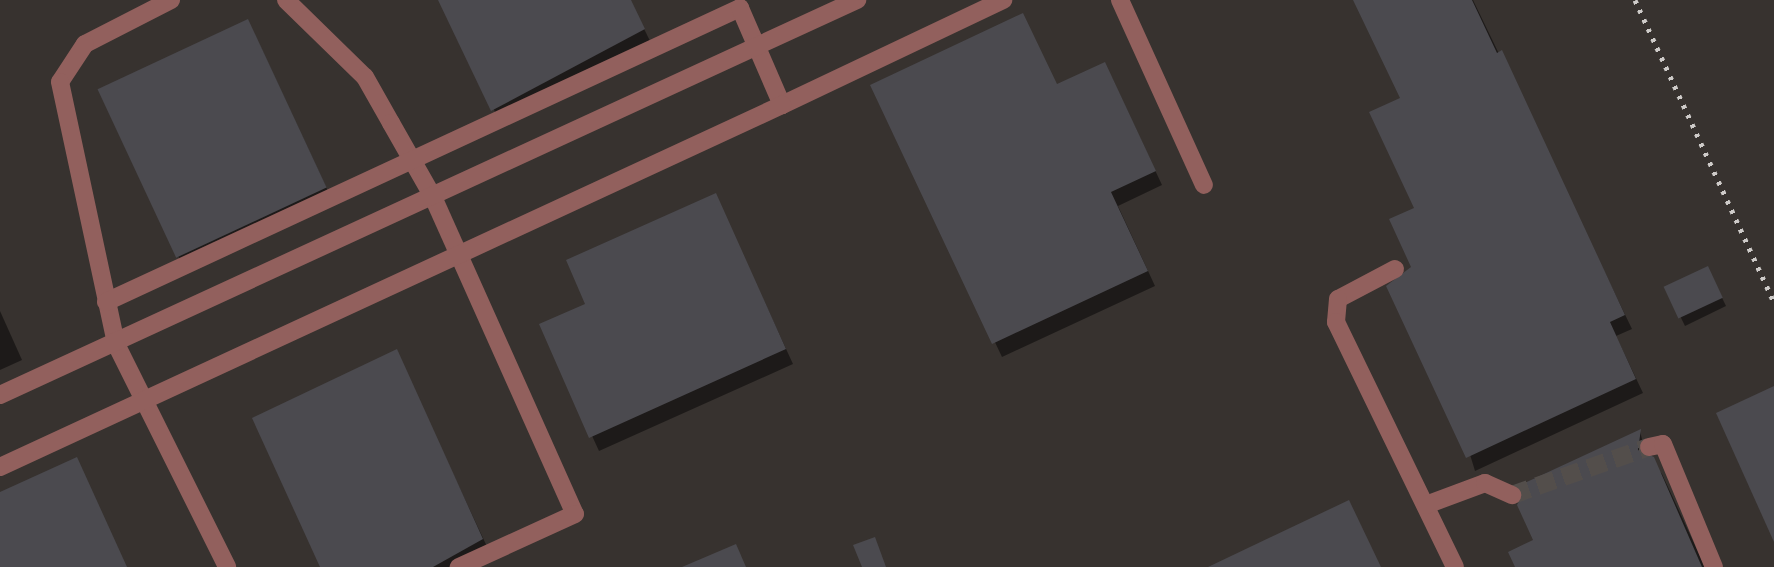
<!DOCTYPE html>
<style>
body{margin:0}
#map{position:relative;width:1774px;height:567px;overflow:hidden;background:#37322f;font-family:Figtree,sans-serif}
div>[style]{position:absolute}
.shadow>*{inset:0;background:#0007}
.building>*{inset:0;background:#4b4a4f;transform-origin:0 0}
.minor-tunnel>*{height:18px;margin-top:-9px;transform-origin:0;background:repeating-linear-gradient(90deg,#534e4b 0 18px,transparent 0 27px)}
.minor>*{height:18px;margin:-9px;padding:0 9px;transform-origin:9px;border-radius:9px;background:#92605d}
.rail>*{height:5px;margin-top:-2.5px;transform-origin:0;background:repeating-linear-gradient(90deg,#cecbc9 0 3.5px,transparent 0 10.5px)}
span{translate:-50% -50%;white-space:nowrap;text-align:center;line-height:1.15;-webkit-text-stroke:6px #2d2825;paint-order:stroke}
</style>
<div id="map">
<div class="shadow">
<i style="clip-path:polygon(440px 0,630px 0,651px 43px,501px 124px)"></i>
<i style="clip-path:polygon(1355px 0,1473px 0,1632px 329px,1616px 336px,1643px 393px,1475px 471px,1413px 267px,1416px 208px,1402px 99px)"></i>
<i style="clip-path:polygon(255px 35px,333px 202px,186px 270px,178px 256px)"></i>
<i style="clip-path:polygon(1112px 78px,1162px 185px,1118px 206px,1155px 286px,1002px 357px,873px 85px,1057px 86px)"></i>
<i style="clip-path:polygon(715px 195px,793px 364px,599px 451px,541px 325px,588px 304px)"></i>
<i style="clip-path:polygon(1711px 275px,1726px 306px,1685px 326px,1666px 287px)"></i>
<i style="clip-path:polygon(0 311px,22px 360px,0 370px)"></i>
<i style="clip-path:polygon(396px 352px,490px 553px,466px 567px,322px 567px)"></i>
<i style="clip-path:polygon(1640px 431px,1646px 456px,1662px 474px,1705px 567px,1517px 567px)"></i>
</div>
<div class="building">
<i style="clip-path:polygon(438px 0,631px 0,645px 29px,491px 111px)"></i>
<i style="clip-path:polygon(1353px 0,1472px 0,1497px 53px,1502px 50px,1625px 315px,1610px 322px,1636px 379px,1466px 458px,1386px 286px,1411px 267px,1389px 219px,1414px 208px,1369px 112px,1400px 98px)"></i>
<i style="clip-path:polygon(1023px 13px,1057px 84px,1105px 62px,1156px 171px,1111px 192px,1148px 271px,992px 344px,870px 85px)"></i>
<i style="left:248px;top:19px;width:186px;height:166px;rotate:65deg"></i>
<i style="clip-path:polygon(716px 193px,786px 349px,589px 438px,539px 324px,585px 304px,566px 260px)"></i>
<i style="left:1708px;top:266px;width:35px;height:49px;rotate:65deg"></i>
<i style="clip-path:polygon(397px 349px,483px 539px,433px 567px,320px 567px,252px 418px)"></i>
<i style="clip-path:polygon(1774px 386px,1774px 542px,1716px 413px)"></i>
<i style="clip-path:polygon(1641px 429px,1638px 450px,1654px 457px,1702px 567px,1515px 567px,1508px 552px,1533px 540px,1517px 505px,1523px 494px,1518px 486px)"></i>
<i style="clip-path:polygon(77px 457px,127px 567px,0 567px,0 492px)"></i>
<i style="clip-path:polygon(1349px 500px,1381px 567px,1208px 567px)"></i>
<i style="clip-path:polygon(875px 537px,886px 567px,862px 567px,853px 545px)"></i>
<i style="clip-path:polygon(736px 544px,746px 567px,682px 567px)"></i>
</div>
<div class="minor-tunnel">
<i style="left:1512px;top:495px;width:145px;rotate:-19.3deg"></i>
</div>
<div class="minor">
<i style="left:171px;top:0;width:97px;rotate:152.9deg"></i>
<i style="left:85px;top:44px;width:45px;rotate:123.3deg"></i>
<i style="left:60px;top:82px;width:268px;rotate:77.9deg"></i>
<i style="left:116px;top:344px;width:249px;rotate:63.5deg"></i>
<i style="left:286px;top:0;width:110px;rotate:44.3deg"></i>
<i style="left:365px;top:77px;width:53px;rotate:60.5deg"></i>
<i style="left:391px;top:123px;width:85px;rotate:60.4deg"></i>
<i style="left:433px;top:197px;width:347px;rotate:65.9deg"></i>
<i style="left:575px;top:514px;width:128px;rotate:155.4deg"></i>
<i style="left:1120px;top:0;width:203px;rotate:65.6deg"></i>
<i style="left:1395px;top:269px;width:64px;rotate:152.2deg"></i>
<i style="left:1338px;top:299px;width:23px;rotate:95deg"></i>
<i style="left:1336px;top:322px;width:272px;rotate:64.1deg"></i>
<i style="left:106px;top:302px;width:699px;rotate:-24.88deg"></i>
<i style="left:740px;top:8px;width:106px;rotate:66.6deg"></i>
<i style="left:782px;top:105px;width:245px;rotate:-25.4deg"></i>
<i style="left:0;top:395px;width:944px;rotate:-24.75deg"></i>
<i style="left:1649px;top:447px;width:14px;rotate:-12deg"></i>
<i style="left:1663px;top:444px;width:133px;rotate:67.5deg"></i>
<i style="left:0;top:467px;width:862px;rotate:-24.84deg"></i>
<i style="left:1426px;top:505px;width:63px;rotate:-20.4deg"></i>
<i style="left:1485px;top:483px;width:30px;rotate:24deg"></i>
</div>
<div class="rail">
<i style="left:1635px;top:0;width:332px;rotate:65.3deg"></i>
</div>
</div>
